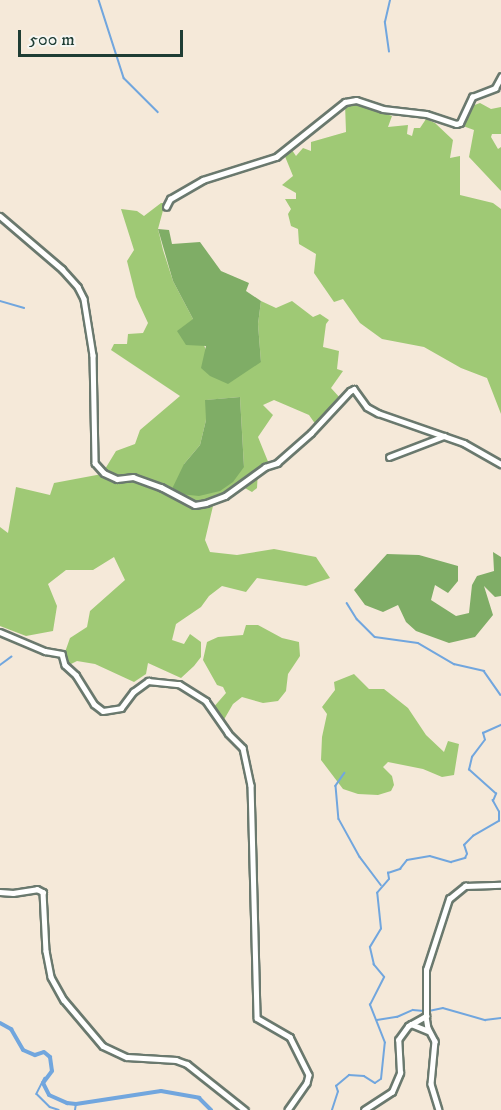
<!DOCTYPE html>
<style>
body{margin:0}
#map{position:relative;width:501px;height:1110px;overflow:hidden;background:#f5e9d9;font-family:"IM FELL DW Pica",serif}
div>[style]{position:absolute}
.green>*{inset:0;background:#9fc975}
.forest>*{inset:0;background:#7fad66}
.stream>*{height:1.5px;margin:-0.75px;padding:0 0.75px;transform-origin:0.75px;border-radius:0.75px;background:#71a6de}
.river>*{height:4px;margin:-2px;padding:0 2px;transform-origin:2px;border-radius:2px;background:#71a6de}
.roads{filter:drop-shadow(2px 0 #6a796e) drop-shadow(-2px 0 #6a796e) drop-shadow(0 2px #6a796e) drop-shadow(0 -2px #6a796e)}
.minor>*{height:4.5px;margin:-2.25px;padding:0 2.25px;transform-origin:2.25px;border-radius:2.25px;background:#fff}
span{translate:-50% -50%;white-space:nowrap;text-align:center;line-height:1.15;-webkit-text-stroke:4.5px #f6f6f2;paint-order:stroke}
.scale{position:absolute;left:18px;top:30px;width:165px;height:27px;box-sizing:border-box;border:3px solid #1f3d34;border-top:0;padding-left:8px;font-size:18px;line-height:21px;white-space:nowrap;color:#1f3d34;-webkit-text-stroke:4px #f6f6f2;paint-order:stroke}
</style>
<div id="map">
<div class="green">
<i style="clip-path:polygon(355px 103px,392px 116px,388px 127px,408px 125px,407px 134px,412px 136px,414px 128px,420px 128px,426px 119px,435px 123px,453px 140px,450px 158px,460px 156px,460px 195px,493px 203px,501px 209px,501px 414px,487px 378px,461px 368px,424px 347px,382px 339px,360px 323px,343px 299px,334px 302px,314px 273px,316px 254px,299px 244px,298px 229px,291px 226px,288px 214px,291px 209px,285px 199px,296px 199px,296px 193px,282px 185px,293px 176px,284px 154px,290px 147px,296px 156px,303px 148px,311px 151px,311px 142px,346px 132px,345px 104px)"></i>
<i style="clip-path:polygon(480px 103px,491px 109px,501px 107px,501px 134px,492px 134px,491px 137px,498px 149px,501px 147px,501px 191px,469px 157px,474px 130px,463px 126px,463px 119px,466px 108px)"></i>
<i style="clip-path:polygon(evenodd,161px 203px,165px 203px,158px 229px,163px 250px,173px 281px,193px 319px,206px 350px,261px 362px,258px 324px,261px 301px,276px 308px,292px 301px,313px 317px,320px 314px,329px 320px,326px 324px,323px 347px,339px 351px,337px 369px,343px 371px,331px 388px,341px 399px,316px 425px,309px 415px,274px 400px,263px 405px,273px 415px,258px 437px,269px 464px,258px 470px,257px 488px,252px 492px,243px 487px,213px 506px,205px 540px,210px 552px,237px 555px,274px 549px,316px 557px,330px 578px,306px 586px,257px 578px,246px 592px,222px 586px,209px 596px,201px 607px,176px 624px,172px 640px,184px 644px,190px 634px,201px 642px,201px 657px,194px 666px,181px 678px,148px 663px,146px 674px,134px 682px,95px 664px,77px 661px,69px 665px,64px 655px,70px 638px,87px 627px,90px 611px,125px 580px,114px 557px,93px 570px,66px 570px,48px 584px,57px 606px,53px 631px,26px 636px,0 626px,0 527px,8px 533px,16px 487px,50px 495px,54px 483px,102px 474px,116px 451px,135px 444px,140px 430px,180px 396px,111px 350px,114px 344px,127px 344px,128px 334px,143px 333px,148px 323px,136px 297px,127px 261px,134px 250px,121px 209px,137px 211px,144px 216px,161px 203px,240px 397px,244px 467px,184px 464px,200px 445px,206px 420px,206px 400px,240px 397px)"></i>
<i style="clip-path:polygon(246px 625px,258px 625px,282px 638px,299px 642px,300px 656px,288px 674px,286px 691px,278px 701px,263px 703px,242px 697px,233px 704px,222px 723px,212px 709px,226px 693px,223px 687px,217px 685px,203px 660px,207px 642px,218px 637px,243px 635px)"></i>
<i style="clip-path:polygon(354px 674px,369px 689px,384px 689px,408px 708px,426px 735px,444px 752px,448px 741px,459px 744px,454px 775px,442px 777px,423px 769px,388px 762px,383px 767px,392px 776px,394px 785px,391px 791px,378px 795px,358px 794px,343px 789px,321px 760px,322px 737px,327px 714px,322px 707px,335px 690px,334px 682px)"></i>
</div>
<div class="forest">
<i style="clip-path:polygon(158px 229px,169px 230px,172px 244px,200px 242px,221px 271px,249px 283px,246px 291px,261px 301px,258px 324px,261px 362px,228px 384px,210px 376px,201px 368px,206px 346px,186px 345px,177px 331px,193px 319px,173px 281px)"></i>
<i style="clip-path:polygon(240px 397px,244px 467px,233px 482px,220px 491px,199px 496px,170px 493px,184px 464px,200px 445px,206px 420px,205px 400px)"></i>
<i style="clip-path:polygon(493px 552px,501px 557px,501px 596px,495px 597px,484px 586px,493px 615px,475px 637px,449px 643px,416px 631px,406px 622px,398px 605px,383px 612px,365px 605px,354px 590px,387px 554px,419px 555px,458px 566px,458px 581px,448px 593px,435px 585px,431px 600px,456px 616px,469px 613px,472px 585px,477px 576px,494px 571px)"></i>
</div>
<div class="stream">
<i style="left:99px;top:0;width:82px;rotate:72.2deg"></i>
<i style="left:124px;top:78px;width:48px;rotate:45deg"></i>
<i style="left:389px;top:52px;width:30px;rotate:-98deg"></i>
<i style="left:385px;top:22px;width:23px;rotate:-77deg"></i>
<i style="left:0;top:301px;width:25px;rotate:16deg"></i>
<i style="left:347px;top:603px;width:19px;rotate:58deg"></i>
<i style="left:357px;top:619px;width:25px;rotate:45deg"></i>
<i style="left:375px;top:637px;width:43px;rotate:7.9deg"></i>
<i style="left:418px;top:643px;width:42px;rotate:30.3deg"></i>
<i style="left:454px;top:664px;width:31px;rotate:13deg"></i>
<i style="left:484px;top:671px;width:29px;rotate:55deg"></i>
<i style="left:0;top:665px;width:14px;rotate:-36deg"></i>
<i style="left:345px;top:773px;width:16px;rotate:125deg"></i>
<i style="left:336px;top:786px;width:33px;rotate:85deg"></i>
<i style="left:339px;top:819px;width:43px;rotate:61.1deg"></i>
<i style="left:360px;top:857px;width:35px;rotate:53deg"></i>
<i style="left:429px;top:1011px;width:14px;rotate:-12deg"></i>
<i style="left:443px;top:1008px;width:44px;rotate:15.9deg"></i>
<i style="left:485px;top:1020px;width:16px;rotate:-7deg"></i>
<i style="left:377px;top:1020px;width:20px;rotate:-9deg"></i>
<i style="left:397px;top:1017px;width:17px;rotate:-24deg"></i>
<i style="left:413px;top:1010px;width:11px;rotate:5deg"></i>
<i style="left:45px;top:1078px;width:18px;rotate:117deg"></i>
<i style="left:37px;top:1094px;width:18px;rotate:45deg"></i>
<i style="left:50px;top:1107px;width:9px;rotate:18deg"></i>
<i style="left:75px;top:1110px;width:6px;rotate:-81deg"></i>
<i style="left:332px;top:1110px;width:19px;rotate:-72deg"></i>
<i style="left:338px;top:1092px;width:6px;rotate:-108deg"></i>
<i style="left:336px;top:1086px;width:17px;rotate:-40deg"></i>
<i style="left:349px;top:1075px;width:15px;rotate:4deg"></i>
<i style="left:364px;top:1076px;width:13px;rotate:32deg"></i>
<i style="left:375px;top:1083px;width:7px;rotate:-34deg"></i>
<i style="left:381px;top:1079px;width:36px;rotate:-84deg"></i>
<i style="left:385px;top:1043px;width:41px;rotate:-111.5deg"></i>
<i style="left:370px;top:1005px;width:31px;rotate:-63deg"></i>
<i style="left:384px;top:977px;width:16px;rotate:-130deg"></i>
<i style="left:374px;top:965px;width:18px;rotate:-103deg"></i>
<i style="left:370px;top:947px;width:21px;rotate:-59deg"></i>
<i style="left:381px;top:929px;width:36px;rotate:-96deg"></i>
<i style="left:377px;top:893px;width:18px;rotate:-49deg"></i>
<i style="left:389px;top:879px;width:6px;rotate:-99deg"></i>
<i style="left:388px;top:873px;width:13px;rotate:-18deg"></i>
<i style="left:400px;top:869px;width:11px;rotate:-52deg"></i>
<i style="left:407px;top:860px;width:23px;rotate:-10deg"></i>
<i style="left:430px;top:856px;width:22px;rotate:16deg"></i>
<i style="left:451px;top:862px;width:15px;rotate:-16deg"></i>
<i style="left:465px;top:858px;width:4px;rotate:-63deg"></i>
<i style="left:467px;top:854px;width:9px;rotate:-108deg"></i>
<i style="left:464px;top:845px;width:13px;rotate:-45deg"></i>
<i style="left:473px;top:836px;width:30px;rotate:-30deg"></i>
<i style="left:499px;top:821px;width:9px;rotate:-90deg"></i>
<i style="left:499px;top:812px;width:13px;rotate:-119deg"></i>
<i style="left:493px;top:801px;width:8px;rotate:-67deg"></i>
<i style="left:496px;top:794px;width:36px;rotate:-138deg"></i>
<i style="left:469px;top:770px;width:13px;rotate:-77deg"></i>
<i style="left:472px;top:757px;width:21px;rotate:-53deg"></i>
<i style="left:485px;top:740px;width:7px;rotate:-106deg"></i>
<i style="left:483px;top:733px;width:20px;rotate:-24deg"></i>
</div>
<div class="river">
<i style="left:0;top:1023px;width:13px;rotate:29deg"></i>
<i style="left:11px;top:1029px;width:24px;rotate:60deg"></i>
<i style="left:23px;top:1050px;width:13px;rotate:23deg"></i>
<i style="left:35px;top:1055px;width:9px;rotate:-18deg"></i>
<i style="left:44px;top:1052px;width:8px;rotate:40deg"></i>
<i style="left:50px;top:1057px;width:14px;rotate:82deg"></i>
<i style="left:52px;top:1071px;width:15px;rotate:127deg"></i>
<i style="left:43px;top:1083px;width:13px;rotate:63deg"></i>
<i style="left:49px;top:1095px;width:20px;rotate:24deg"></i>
<i style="left:67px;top:1103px;width:9px;rotate:6deg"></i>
<i style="left:76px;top:1104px;width:86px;rotate:-8.7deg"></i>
<i style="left:161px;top:1091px;width:39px;rotate:10deg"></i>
<i style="left:199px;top:1098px;width:17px;rotate:45deg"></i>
</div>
<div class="roads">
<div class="minor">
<i style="left:166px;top:207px;width:9px;rotate:-63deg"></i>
<i style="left:170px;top:199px;width:38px;rotate:-30deg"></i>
<i style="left:203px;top:180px;width:77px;rotate:-17.5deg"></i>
<i style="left:276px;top:157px;width:88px;rotate:-38.6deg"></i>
<i style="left:345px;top:102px;width:11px;rotate:-10deg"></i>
<i style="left:356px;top:100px;width:28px;rotate:18deg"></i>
<i style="left:383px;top:109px;width:43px;rotate:6.6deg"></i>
<i style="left:426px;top:114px;width:32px;rotate:18deg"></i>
<i style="left:456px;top:124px;width:4px;rotate:-14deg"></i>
<i style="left:460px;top:123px;width:29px;rotate:-65deg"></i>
<i style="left:472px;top:97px;width:25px;rotate:-21deg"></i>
<i style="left:495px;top:88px;width:13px;rotate:-61deg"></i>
<i style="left:0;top:216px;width:82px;rotate:40.5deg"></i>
<i style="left:62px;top:269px;width:24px;rotate:48deg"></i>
<i style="left:78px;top:287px;width:13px;rotate:63deg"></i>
<i style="left:84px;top:299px;width:57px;rotate:80.9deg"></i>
<i style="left:93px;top:355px;width:108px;rotate:88.9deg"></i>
<i style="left:95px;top:463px;width:13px;rotate:48deg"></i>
<i style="left:104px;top:473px;width:14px;rotate:25deg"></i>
<i style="left:117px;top:479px;width:16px;rotate:-7deg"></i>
<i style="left:133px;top:477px;width:30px;rotate:20deg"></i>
<i style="left:161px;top:487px;width:38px;rotate:28deg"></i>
<i style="left:195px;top:505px;width:11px;rotate:-10deg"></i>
<i style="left:206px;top:503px;width:20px;rotate:-20deg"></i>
<i style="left:225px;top:496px;width:49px;rotate:-35.9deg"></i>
<i style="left:265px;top:467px;width:13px;rotate:-18deg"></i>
<i style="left:277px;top:463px;width:45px;rotate:-41.4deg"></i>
<i style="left:311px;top:433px;width:57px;rotate:-47.1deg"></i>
<i style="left:350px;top:391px;width:4px;rotate:-27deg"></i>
<i style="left:354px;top:389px;width:22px;rotate:54deg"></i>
<i style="left:367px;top:407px;width:13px;rotate:29deg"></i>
<i style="left:378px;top:413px;width:91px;rotate:19.2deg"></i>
<i style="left:464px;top:443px;width:43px;rotate:29.6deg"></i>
<i style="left:389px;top:457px;width:59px;rotate:-20.9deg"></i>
<i style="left:0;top:632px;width:49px;rotate:22.9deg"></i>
<i style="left:45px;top:651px;width:17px;rotate:10deg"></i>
<i style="left:62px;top:654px;width:11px;rotate:75deg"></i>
<i style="left:65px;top:665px;width:15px;rotate:42deg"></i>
<i style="left:76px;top:675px;width:34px;rotate:58deg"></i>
<i style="left:94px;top:704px;width:11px;rotate:38deg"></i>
<i style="left:103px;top:711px;width:18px;rotate:-9deg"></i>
<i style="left:121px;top:708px;width:20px;rotate:-53deg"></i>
<i style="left:133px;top:692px;width:19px;rotate:-36deg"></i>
<i style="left:148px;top:681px;width:31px;rotate:6deg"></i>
<i style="left:179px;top:684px;width:32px;rotate:32deg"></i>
<i style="left:206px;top:701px;width:39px;rotate:55deg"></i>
<i style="left:228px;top:733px;width:21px;rotate:45deg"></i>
<i style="left:243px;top:748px;width:38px;rotate:78deg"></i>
<i style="left:251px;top:785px;width:233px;rotate:88.5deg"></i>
<i style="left:257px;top:1018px;width:38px;rotate:30deg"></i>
<i style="left:290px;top:1037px;width:42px;rotate:63.4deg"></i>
<i style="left:309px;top:1075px;width:8px;rotate:104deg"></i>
<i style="left:307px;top:1083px;width:33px;rotate:125deg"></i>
<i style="left:0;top:892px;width:13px;rotate:4deg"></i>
<i style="left:13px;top:893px;width:24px;rotate:-9deg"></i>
<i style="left:37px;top:889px;width:7px;rotate:27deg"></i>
<i style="left:43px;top:892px;width:59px;rotate:87.1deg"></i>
<i style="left:46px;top:951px;width:26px;rotate:79deg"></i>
<i style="left:51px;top:977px;width:26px;rotate:61deg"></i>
<i style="left:64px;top:1000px;width:60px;rotate:49.7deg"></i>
<i style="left:103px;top:1046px;width:26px;rotate:25deg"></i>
<i style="left:127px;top:1057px;width:49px;rotate:3.5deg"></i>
<i style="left:176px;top:1060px;width:12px;rotate:20deg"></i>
<i style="left:187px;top:1064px;width:74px;rotate:38.4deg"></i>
<i style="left:426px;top:1016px;width:12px;rotate:81deg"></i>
<i style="left:428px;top:1028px;width:15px;rotate:62deg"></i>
<i style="left:435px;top:1041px;width:43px;rotate:95.3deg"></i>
<i style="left:431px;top:1084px;width:27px;rotate:73deg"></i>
<i style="left:411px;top:1024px;width:18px;rotate:22deg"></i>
<i style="left:364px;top:1110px;width:33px;rotate:-33deg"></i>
<i style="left:392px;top:1092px;width:21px;rotate:-67deg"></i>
<i style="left:400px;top:1073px;width:33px;rotate:-93deg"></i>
<i style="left:398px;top:1040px;width:17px;rotate:-54deg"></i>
<i style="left:408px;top:1026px;width:21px;rotate:-29deg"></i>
<i style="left:426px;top:1016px;width:46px;rotate:-90deg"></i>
<i style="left:426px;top:970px;width:75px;rotate:-72.1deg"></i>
<i style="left:449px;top:899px;width:21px;rotate:-39deg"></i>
<i style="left:465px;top:886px;width:36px;rotate:-2deg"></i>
</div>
</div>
<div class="scale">500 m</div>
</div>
